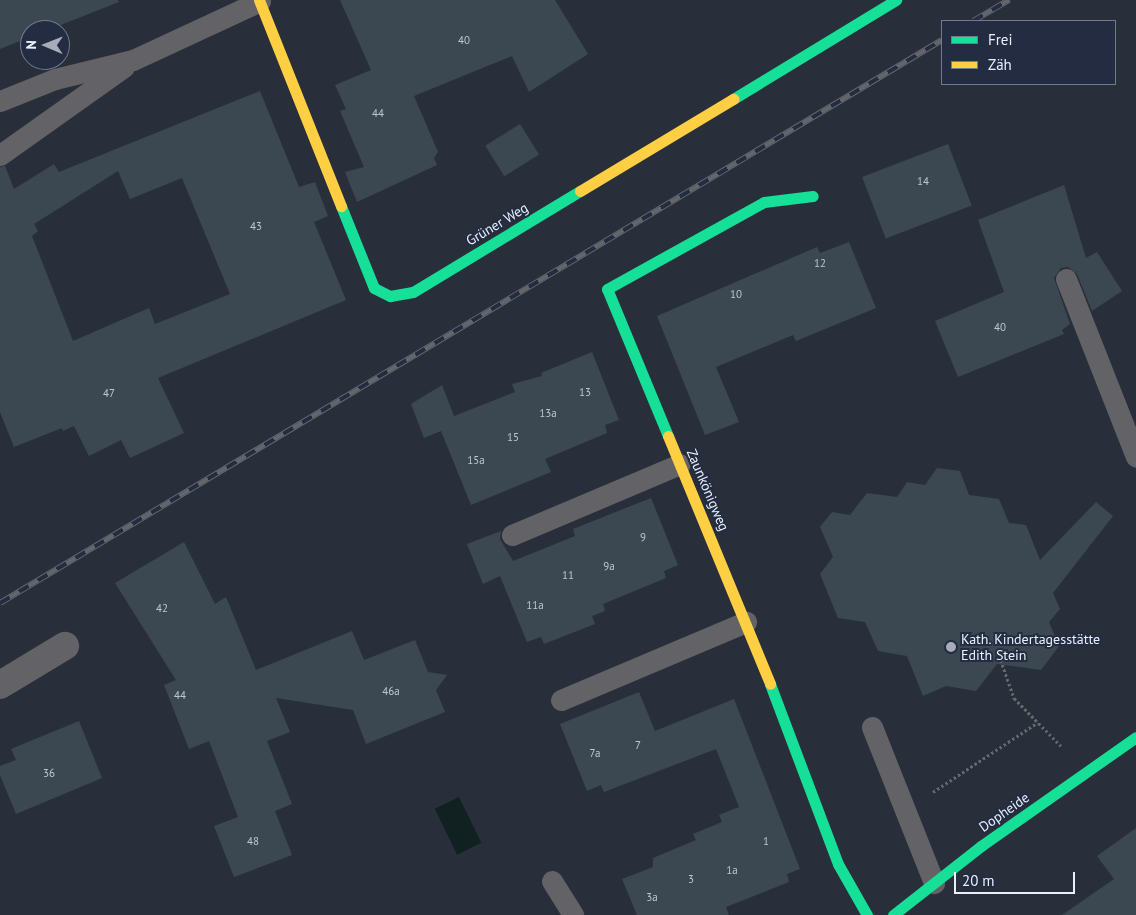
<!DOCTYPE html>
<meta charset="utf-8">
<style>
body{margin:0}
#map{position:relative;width:1136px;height:915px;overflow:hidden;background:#292f3a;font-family:"PT Sans",sans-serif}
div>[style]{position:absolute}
.water>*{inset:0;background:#112021;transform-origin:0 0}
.building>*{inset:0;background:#3b4851;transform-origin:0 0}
.path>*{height:3px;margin-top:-1.5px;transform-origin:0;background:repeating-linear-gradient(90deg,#67686e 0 2.5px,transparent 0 5px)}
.lane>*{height:21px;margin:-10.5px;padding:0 10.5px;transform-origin:10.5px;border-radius:10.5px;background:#636367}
.street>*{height:28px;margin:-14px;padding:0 14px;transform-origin:14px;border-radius:14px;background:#636367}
.fast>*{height:11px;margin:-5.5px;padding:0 5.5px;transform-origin:5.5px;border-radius:5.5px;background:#16e098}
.slow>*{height:11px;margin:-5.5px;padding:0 5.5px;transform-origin:5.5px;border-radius:5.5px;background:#ffcf43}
.rail>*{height:5.5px;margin-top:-2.75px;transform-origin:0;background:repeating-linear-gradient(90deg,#232c40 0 11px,#63666d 0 22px);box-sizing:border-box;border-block:1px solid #63666d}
.dots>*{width:14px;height:14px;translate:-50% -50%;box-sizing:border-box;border:2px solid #232c40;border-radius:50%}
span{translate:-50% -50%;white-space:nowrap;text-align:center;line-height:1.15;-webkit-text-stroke:4px #232c40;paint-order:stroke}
.number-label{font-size:11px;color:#bec6d2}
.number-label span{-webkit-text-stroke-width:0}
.street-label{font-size:14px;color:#e9f0fd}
.poi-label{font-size:14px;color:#e9f0fd}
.left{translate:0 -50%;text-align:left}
.legend{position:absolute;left:941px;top:20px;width:175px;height:65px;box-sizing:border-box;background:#232c40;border:1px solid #727a8c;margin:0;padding:6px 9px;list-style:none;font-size:15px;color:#e9f0fd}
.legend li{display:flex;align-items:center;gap:10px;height:25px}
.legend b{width:25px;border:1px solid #727a8c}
.north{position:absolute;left:20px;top:20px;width:50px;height:50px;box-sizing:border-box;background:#232c40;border:1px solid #727a8c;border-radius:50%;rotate:271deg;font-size:14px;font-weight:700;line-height:20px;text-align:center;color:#e9f0fd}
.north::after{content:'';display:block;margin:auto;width:18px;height:22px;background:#a6acb9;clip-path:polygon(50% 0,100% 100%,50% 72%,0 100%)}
.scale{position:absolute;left:954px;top:872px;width:121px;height:22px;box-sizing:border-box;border:2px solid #e9f0fd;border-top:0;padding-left:6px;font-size:15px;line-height:18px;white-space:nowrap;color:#e9f0fd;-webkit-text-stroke:4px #232c40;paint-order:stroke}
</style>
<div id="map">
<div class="water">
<i style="left:459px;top:797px;width:51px;height:27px;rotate:64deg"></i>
</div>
<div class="building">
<i style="clip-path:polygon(0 0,118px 0,119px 2px,48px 30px,30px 30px,30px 37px,0 49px)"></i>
<i style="clip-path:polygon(340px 0,555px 0,588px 54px,529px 92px,512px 56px,414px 96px,438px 152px,434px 158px,437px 165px,357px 202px,345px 172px,364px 167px,340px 111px,346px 109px,335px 85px,371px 70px)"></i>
<i style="clip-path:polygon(evenodd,260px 91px,299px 187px,315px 182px,328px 216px,314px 222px,346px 300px,158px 378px,184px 433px,130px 458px,121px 440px,89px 456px,74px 426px,63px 431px,62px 428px,14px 447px,0 412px,0 167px,5px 166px,14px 189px,54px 164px,59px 172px,260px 91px,118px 171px,130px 199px,182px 178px,230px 294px,155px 324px,149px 308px,73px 341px,32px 236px,38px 231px,34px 224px,118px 171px)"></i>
<i style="left:520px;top:124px;width:36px;height:41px;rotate:58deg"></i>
<i style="left:948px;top:144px;width:66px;height:92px;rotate:69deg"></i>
<i style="clip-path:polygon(1064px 185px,1086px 258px,1097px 252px,1122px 291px,1092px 311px,1077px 274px,1068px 267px,1061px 268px,1054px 278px,1070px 324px,1062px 330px,1064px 334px,958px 377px,935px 321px,1004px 292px,978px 220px)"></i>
<i style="clip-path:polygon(849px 242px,876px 308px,796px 341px,793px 335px,716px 367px,739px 422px,705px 435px,657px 316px,817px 247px,820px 253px)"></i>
<i style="clip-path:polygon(592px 352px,619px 420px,605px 425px,607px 433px,545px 459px,551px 472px,471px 505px,441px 431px,424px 438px,411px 404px,442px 385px,454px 416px,515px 392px,512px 384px,542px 376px,541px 373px)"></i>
<i style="clip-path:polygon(937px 468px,960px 471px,969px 495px,999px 499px,1009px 523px,1026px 525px,1040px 560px,1096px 502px,1113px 516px,1053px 593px,1060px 609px,1049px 622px,1059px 646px,1041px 670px,997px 664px,976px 691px,946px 686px,923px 696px,907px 656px,878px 651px,865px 622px,838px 618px,820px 574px,833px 557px,820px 527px,832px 512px,850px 515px,867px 493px,897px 497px,907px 482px,925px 485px)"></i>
<i style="clip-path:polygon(651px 498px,678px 565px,664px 571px,666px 578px,603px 604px,605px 611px,592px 616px,595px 624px,544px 644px,541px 637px,527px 642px,500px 576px,483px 584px,467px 544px,501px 531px,500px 539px,513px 561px,575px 536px,573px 529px)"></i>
<i style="clip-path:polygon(184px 542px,215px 604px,226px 597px,256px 670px,352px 631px,364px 660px,415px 640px,428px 672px,447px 675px,436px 690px,445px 712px,366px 744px,353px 710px,276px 698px,290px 732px,267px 741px,292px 804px,275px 811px,292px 855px,234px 877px,214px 826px,238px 817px,209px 741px,189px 749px,164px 685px,176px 680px,115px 583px)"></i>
<i style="clip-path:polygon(639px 692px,655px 731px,734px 699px,800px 869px,787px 874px,789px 882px,726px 907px,729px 915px,637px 915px,622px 879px,653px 867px,653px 858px,696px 840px,693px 834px,722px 822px,719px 815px,739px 807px,716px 749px,604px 792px,601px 785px,587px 791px,560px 724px)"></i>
<i style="clip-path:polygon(79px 721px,102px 778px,16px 814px,0 775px,0 766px,16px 760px,11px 749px)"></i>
<i style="clip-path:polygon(1136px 828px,1136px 915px,1062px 915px,1114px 879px,1097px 856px)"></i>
</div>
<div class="path">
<i style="left:999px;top:655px;width:46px;rotate:70.8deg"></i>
<i style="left:1014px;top:698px;width:67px;rotate:45.6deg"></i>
<i style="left:933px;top:792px;width:125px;rotate:-33.6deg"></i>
</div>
<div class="lane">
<i style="left:0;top:101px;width:59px;rotate:-21.8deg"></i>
<i style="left:55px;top:79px;width:80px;rotate:-13.7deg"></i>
<i style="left:133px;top:60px;width:140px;rotate:-24.9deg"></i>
<i style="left:0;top:155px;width:152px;rotate:-35.4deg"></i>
<i style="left:1066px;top:279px;width:191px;rotate:68.5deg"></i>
<i style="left:512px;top:535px;width:182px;rotate:-22.9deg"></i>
<i style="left:561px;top:700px;width:201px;rotate:-22.9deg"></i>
<i style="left:872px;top:727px;width:168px;rotate:68.3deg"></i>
<i style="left:552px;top:881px;width:40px;rotate:58deg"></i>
</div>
<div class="street">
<i style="left:0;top:685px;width:76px;rotate:-31deg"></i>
</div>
<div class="fast">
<i style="left:733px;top:99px;width:191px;rotate:-31.3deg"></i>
<i style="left:341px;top:206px;width:88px;rotate:68.1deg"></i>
<i style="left:374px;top:288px;width:18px;rotate:27deg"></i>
<i style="left:390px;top:296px;width:23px;rotate:-10deg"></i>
<i style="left:413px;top:292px;width:195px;rotate:-31.2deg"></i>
<i style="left:668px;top:436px;width:159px;rotate:-112.5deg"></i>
<i style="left:607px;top:289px;width:179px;rotate:-29deg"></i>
<i style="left:764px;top:202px;width:49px;rotate:-7deg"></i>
<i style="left:770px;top:684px;width:192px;rotate:69.3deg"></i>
<i style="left:838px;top:864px;width:59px;rotate:60.4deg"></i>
<i style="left:893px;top:915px;width:112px;rotate:-38.1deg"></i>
<i style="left:981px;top:846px;width:189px;rotate:-35.1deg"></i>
</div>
<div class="slow">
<i style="left:259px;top:0;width:222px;rotate:68.3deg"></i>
<i style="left:580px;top:191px;width:179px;rotate:-31deg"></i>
<i style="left:668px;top:436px;width:268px;rotate:67.6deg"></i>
</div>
<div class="rail">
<i style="left:973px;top:21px;width:42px;rotate:-30.3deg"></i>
<i style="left:0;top:603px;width:1097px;rotate:-30.87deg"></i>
</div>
<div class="dots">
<i style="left:951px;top:647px;background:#a6acb9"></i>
</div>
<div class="number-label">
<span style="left:464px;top:40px">40</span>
<span style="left:378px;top:113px">44</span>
<span style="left:923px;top:181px">14</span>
<span style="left:256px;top:226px">43</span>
<span style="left:820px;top:263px">12</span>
<span style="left:736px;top:294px">10</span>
<span style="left:1000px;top:327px">40</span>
<span style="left:585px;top:392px">13</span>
<span style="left:109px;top:393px">47</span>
<span style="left:548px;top:413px">13a</span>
<span style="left:513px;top:437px">15</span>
<span style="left:476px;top:460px">15a</span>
<span style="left:643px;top:537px">9</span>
<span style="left:609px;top:566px">9a</span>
<span style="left:568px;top:575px">11</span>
<span style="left:535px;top:605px">11a</span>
<span style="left:162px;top:608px">42</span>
<span style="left:391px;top:691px">46a</span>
<span style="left:180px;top:695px">44</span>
<span style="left:638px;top:745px">7</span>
<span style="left:595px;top:753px">7a</span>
<span style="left:49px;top:773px">36</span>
<span style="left:253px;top:841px">48</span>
<span style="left:766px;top:841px">1</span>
<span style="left:732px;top:870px">1a</span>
<span style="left:691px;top:879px">3</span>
<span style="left:652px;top:897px">3a</span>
</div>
<div class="street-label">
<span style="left:497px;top:224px;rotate:-31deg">Grüner Weg</span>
<span style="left:708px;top:490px;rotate:67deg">Zaunkönigweg</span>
<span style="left:1004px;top:812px;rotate:-35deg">Dopheide</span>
</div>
<div class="poi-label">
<span class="left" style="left:961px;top:647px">Kath. Kindertagesstätte<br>Edith Stein</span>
</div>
<ul class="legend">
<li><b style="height:6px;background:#16e098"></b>Frei</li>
<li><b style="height:6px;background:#ffcf43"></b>Zäh</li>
</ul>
<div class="north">N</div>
<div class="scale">20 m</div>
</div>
